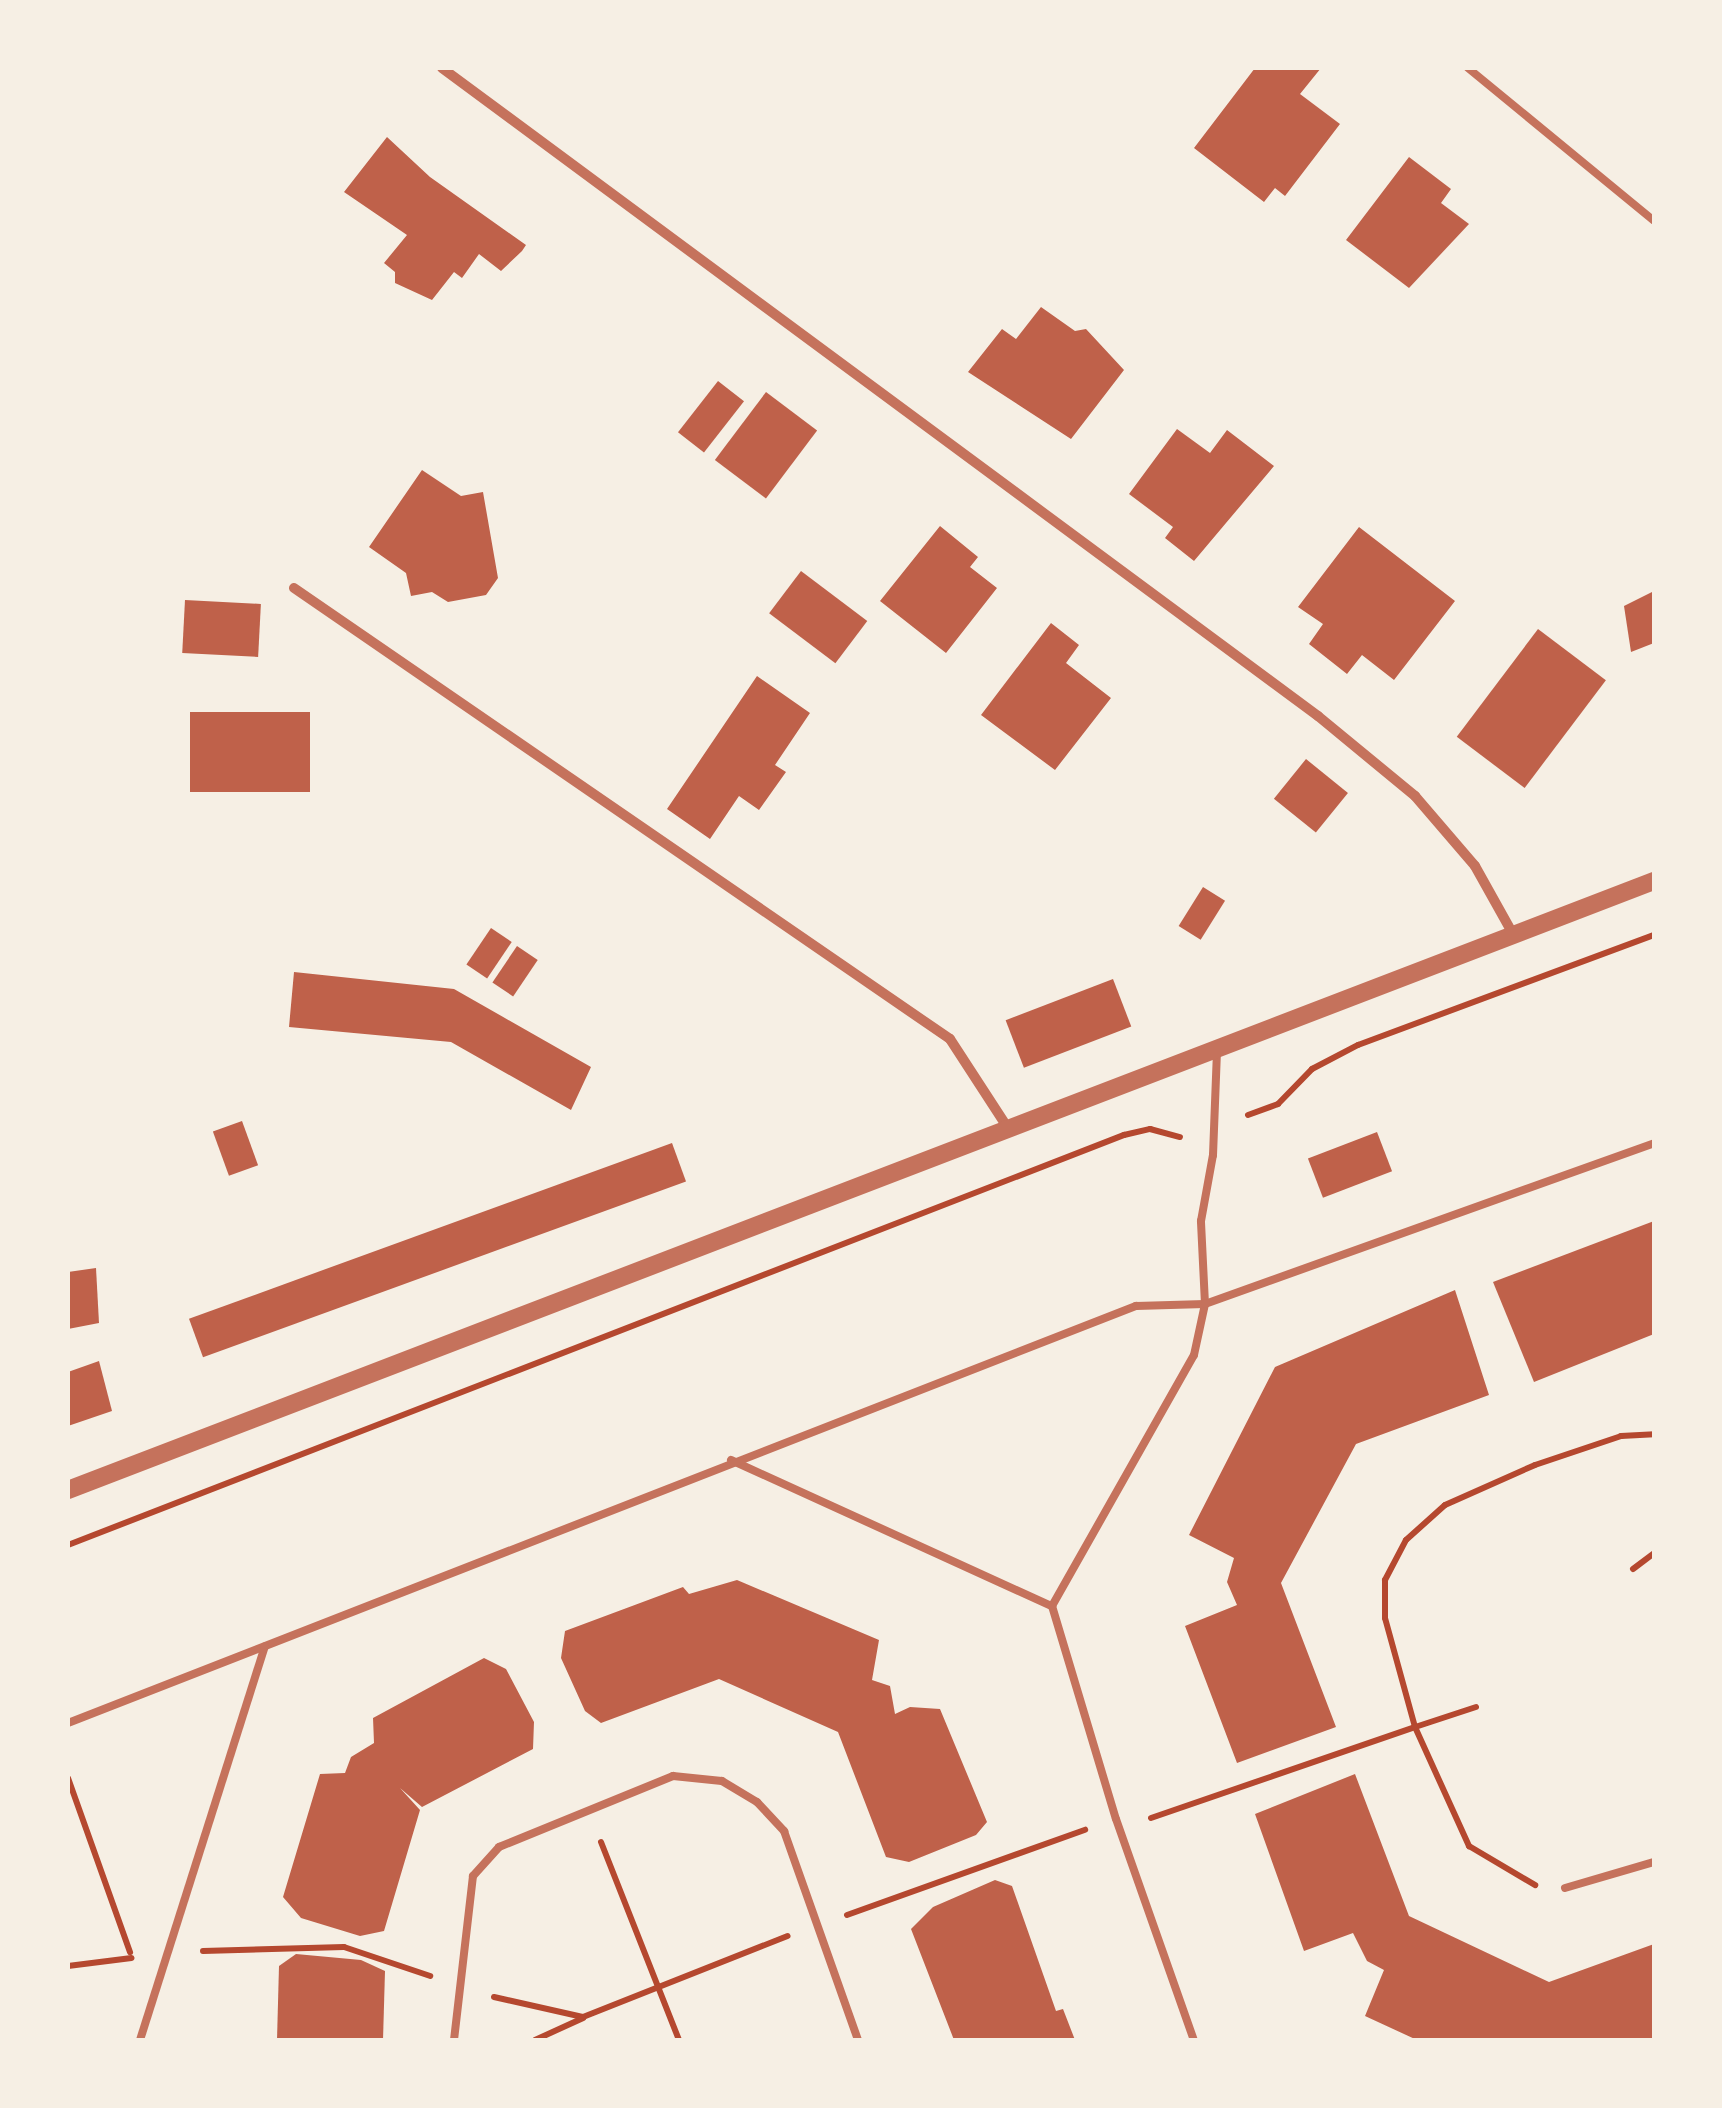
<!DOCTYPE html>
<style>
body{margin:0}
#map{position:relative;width:1722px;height:2108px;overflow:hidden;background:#f6efe4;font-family:Helvetica,sans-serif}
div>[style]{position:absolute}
.building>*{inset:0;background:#bf614a;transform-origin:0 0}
.path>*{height:6px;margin:-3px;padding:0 3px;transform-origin:3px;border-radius:3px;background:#b5482f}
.service>*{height:8px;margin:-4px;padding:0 4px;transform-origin:4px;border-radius:4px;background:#c5725c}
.minor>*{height:10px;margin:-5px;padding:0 5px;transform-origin:5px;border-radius:5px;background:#c5725c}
.tertiary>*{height:18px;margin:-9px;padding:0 9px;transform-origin:9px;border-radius:9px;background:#c5725c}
span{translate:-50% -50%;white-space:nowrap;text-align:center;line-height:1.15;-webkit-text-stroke:8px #f6efe4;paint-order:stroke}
.frame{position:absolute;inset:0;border:70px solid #f6efe4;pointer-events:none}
</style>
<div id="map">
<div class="building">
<i style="clip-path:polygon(1255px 68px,1321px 68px,1300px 94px,1340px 124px,1285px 196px,1275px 188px,1264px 202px,1194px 148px)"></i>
<i style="clip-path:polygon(387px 137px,430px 177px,526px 245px,522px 251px,501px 271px,479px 254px,462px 278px,454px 272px,432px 300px,395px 283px,395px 272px,384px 263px,407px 235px,344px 192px)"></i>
<i style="clip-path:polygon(1409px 157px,1451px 189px,1441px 203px,1469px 224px,1409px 288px,1346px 240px)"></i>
<i style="clip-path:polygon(1041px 307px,1075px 331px,1086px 329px,1124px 370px,1071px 439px,968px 372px,1002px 329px,1016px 339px)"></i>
<i style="left:718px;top:381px;width:33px;height:65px;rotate:38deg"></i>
<i style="left:766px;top:392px;width:64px;height:85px;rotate:37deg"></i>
<i style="clip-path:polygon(1177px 429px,1210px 453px,1227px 430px,1274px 466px,1194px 561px,1165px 538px,1173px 527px,1129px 494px)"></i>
<i style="clip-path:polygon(422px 470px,461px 496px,483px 492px,498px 578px,486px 595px,448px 602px,432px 592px,411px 596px,406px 573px,369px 547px)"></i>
<i style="clip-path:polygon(940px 526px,978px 557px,970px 567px,997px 588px,946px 653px,880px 601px)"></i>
<i style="clip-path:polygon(1359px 527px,1455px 601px,1394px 680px,1362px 655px,1347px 674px,1309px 644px,1323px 624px,1298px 607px)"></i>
<i style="left:801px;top:571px;width:83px;height:53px;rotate:37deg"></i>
<i style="clip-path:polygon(1654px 591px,1654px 643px,1631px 652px,1624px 606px)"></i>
<i style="left:185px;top:600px;width:76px;height:53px;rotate:3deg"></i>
<i style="clip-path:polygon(1051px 623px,1079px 645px,1066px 663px,1111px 698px,1055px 770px,981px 715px)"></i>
<i style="left:1538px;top:629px;width:85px;height:135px;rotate:37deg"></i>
<i style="clip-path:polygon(757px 676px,810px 713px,775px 765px,786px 772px,759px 810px,739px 796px,710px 839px,667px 809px)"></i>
<i style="left:190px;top:712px;width:120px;height:80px"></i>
<i style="left:1306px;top:759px;width:54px;height:51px;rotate:39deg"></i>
<i style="left:1203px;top:887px;width:26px;height:46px;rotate:32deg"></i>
<i style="left:491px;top:928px;width:25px;height:44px;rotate:34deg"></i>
<i style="left:517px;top:946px;width:25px;height:44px;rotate:34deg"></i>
<i style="clip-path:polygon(294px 972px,454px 989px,591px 1067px,571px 1110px,451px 1042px,289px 1027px)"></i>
<i style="left:1113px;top:979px;width:51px;height:115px;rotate:69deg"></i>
<i style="left:242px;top:1121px;width:47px;height:31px;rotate:70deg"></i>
<i style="left:1377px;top:1132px;width:42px;height:74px;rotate:69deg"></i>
<i style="left:672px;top:1143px;width:41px;height:514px;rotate:70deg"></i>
<i style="clip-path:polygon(1654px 1221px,1654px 1334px,1534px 1382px,1493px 1282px)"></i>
<i style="clip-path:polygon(96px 1268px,99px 1323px,68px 1329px,68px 1272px)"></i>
<i style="clip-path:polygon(1455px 1290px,1489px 1395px,1356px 1444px,1281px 1583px,1336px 1727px,1237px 1763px,1185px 1626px,1237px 1605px,1227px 1582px,1234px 1558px,1189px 1535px,1275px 1367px)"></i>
<i style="clip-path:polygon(99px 1361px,112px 1411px,68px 1426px,68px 1372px)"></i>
<i style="clip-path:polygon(737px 1580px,879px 1640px,872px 1680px,890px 1686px,895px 1714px,910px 1707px,940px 1709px,987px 1822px,976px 1835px,909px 1862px,886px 1857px,838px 1732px,719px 1679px,601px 1723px,585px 1711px,561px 1658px,565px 1631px,683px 1587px,689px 1594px)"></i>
<i style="clip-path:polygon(484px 1658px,506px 1669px,534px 1722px,533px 1749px,422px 1807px,400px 1788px,420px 1810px,384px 1931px,360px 1936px,301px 1918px,283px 1897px,320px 1774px,345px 1773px,351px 1757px,374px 1743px,373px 1718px)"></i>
<i style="clip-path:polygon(1355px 1774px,1409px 1916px,1549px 1982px,1654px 1944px,1654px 2040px,1417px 2040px,1365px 2016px,1384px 1970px,1367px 1961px,1353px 1933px,1304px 1951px,1255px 1814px)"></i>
<i style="clip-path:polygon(995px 1880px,1012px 1886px,1056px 2011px,1063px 2009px,1075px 2040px,954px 2040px,911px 1929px,933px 1907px)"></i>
<i style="clip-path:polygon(296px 1954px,361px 1960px,385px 1971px,383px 2040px,277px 2040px,279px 1966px)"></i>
</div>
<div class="path">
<i style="left:1248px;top:1115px;width:32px;rotate:-20deg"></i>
<i style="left:1278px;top:1104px;width:49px;rotate:-45.8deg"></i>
<i style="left:1312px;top:1069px;width:52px;rotate:-27.6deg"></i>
<i style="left:1358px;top:1045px;width:316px;rotate:-20.4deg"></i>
<i style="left:68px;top:1545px;width:1133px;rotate:-21.22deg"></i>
<i style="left:1124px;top:1135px;width:27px;rotate:-13deg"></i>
<i style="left:1150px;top:1129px;width:31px;rotate:15deg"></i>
<i style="left:1633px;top:1569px;width:26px;rotate:-37deg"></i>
<i style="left:1476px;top:1707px;width:64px;rotate:161.8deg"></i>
<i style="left:1415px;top:1727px;width:113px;rotate:-105.4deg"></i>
<i style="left:1385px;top:1618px;width:38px;rotate:-90deg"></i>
<i style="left:1385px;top:1580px;width:45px;rotate:-62.3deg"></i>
<i style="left:1406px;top:1540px;width:52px;rotate:-41.9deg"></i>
<i style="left:1445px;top:1505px;width:98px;rotate:-24deg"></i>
<i style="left:1535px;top:1465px;width:91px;rotate:-18.6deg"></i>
<i style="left:1621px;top:1436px;width:33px;rotate:-3deg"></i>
<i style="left:68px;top:1778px;width:185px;rotate:70.4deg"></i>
<i style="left:1151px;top:1818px;width:279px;rotate:-19deg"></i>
<i style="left:1415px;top:1727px;width:131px;rotate:65.6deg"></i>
<i style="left:1469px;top:1846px;width:77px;rotate:30.6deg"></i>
<i style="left:601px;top:1842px;width:213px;rotate:68.5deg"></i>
<i style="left:847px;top:1915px;width:253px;rotate:-19.7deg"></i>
<i style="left:203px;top:1951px;width:141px;rotate:-1.6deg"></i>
<i style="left:344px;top:1947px;width:91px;rotate:18.6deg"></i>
<i style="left:68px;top:1966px;width:64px;rotate:-7.2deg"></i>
<i style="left:494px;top:1997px;width:91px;rotate:12.7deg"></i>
<i style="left:583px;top:2017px;width:220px;rotate:-21.6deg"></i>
<i style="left:535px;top:2040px;width:53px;rotate:-24.6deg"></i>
</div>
<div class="service">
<i style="left:1468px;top:68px;width:241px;rotate:39.4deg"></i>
<i style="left:731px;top:1460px;width:353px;rotate:24.5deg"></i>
<i style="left:1052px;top:1606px;width:222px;rotate:73.3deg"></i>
<i style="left:1116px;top:1819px;width:234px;rotate:70.6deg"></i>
<i style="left:1052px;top:1606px;width:288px;rotate:-60.5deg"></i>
<i style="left:1194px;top:1355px;width:52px;rotate:-77.8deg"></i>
<i style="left:1205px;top:1304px;width:83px;rotate:-92.8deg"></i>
<i style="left:1201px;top:1221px;width:67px;rotate:-79.7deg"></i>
<i style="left:1213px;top:1155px;width:105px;rotate:-87.8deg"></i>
<i style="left:68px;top:1723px;width:1147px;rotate:-21.33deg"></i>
<i style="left:1136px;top:1306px;width:69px;rotate:-1.7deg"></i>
<i style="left:1205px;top:1304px;width:477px;rotate:-19.7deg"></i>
<i style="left:1565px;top:1888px;width:93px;rotate:-16.3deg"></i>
<i style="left:140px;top:2040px;width:413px;rotate:-72.4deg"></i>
<i style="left:454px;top:2040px;width:165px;rotate:-83.4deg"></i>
<i style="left:473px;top:1876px;width:39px;rotate:-48deg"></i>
<i style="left:499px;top:1847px;width:188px;rotate:-22.2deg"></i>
<i style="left:673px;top:1776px;width:49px;rotate:5.8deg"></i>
<i style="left:722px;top:1781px;width:41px;rotate:31deg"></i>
<i style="left:757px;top:1802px;width:40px;rotate:47deg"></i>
<i style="left:784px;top:1831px;width:222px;rotate:70.5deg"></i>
</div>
<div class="minor">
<i style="left:442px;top:68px;width:1090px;rotate:36.49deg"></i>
<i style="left:1318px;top:716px;width:126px;rotate:39.5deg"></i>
<i style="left:1415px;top:796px;width:92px;rotate:49.4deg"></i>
<i style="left:1475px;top:866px;width:78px;rotate:60.8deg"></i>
<i style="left:294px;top:588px;width:796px;rotate:34.51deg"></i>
<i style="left:950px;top:1039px;width:108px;rotate:57deg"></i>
</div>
<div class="tertiary">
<i style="left:68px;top:1490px;width:1699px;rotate:-21.01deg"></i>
</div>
<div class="frame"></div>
</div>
